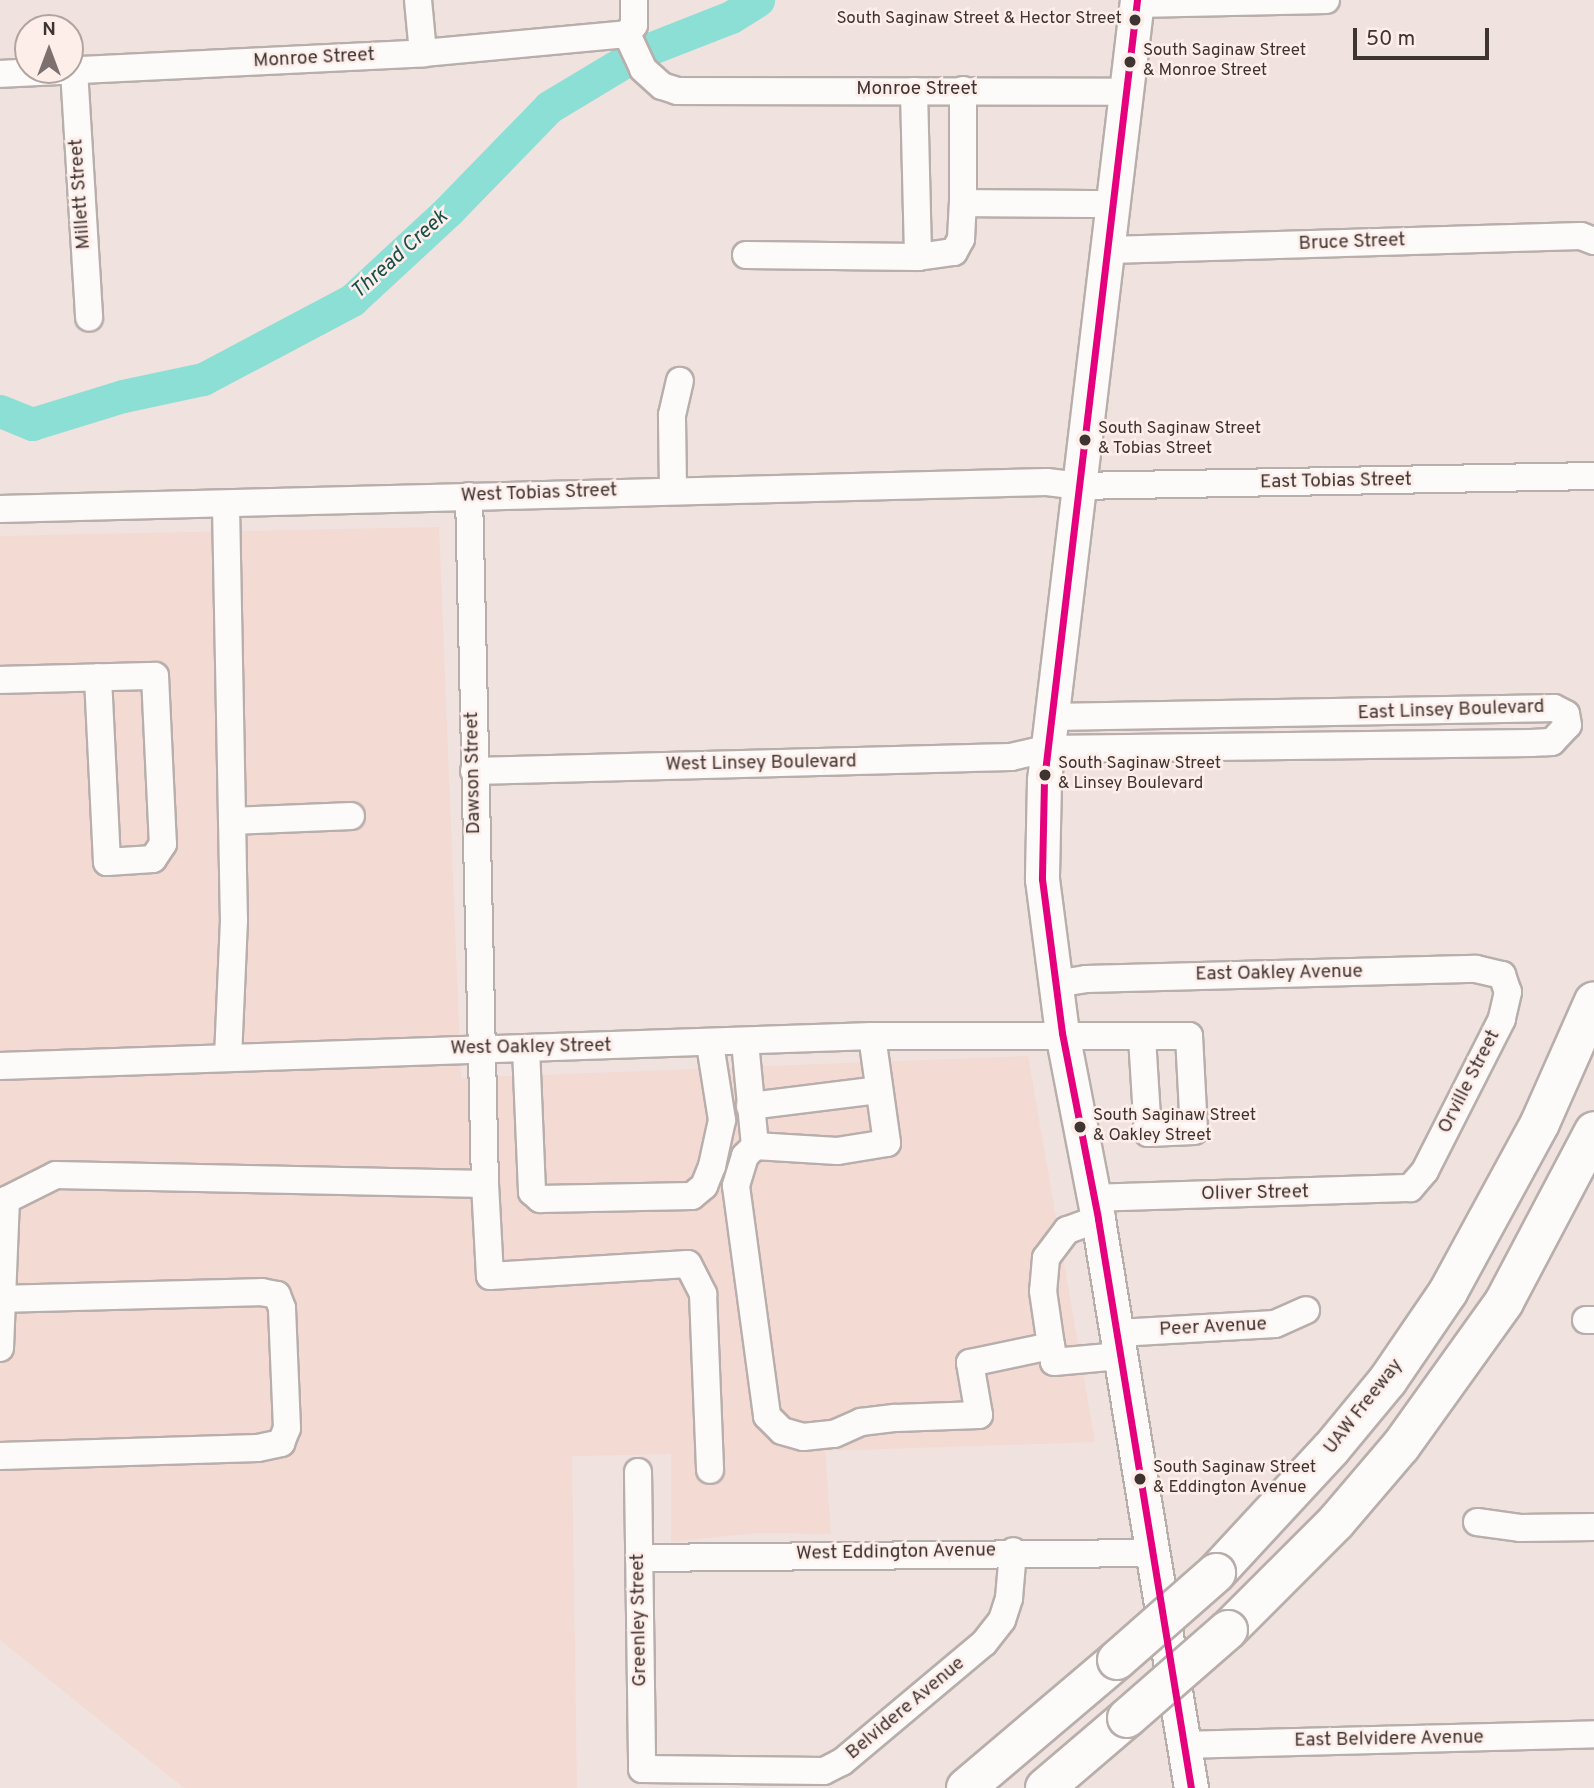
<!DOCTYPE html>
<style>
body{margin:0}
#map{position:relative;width:1594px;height:1788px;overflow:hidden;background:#f0e2df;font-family:Overpass,sans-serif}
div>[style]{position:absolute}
.built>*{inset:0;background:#f3dad3}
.river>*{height:33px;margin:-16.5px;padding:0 16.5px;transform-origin:16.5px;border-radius:16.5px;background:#8cdfd5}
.roads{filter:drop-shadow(2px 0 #b8aeab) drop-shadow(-2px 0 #b8aeab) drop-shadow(0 2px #b8aeab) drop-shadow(0 -2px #b8aeab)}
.minor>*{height:26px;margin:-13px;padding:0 13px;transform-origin:13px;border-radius:13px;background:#fdfbfa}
.major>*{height:33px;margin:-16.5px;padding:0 16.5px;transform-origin:16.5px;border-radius:16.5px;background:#fdfbfa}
.highway>*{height:38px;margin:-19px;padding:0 19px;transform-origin:19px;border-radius:19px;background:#fdfbfa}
.bridges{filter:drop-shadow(2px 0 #b8aeab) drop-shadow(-2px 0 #b8aeab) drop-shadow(0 2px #b8aeab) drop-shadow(0 -2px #b8aeab)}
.highway-bridge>*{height:38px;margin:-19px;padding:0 19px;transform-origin:19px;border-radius:19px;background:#fdfbfa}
.bus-1>*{height:7px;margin:-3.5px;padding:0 3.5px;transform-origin:3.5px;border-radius:3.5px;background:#e5007d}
.dots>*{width:19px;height:19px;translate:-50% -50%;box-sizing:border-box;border:4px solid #feeeea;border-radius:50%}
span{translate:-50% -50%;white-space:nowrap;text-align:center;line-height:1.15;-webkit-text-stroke:5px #feeeea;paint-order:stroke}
.bus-label{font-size:17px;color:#3e3431}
.right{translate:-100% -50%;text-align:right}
.left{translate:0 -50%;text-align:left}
.street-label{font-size:19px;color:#3e3431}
.water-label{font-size:21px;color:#174e49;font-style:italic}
.north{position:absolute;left:14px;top:14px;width:70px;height:70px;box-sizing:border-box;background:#feeeea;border:2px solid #b1a4a0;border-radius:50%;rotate:0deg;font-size:19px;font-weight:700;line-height:28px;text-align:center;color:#3e3431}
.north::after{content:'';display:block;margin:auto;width:24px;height:32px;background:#7c716e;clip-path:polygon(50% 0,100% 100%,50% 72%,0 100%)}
.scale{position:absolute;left:1353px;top:28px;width:136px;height:32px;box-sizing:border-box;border:4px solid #3e3431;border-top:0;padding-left:9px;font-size:21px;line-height:24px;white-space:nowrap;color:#3e3431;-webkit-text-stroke:5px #feeeea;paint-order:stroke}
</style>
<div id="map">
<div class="built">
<i style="clip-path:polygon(439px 527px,461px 1078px,1028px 1056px,1095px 1442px,825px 1451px,831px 1534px,755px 1533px,671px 1542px,671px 1454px,572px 1456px,577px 1788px,184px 1788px,0 1640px,0 536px)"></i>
</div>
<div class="river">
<i style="left:0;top:411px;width:35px;rotate:22deg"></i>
<i style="left:32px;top:424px;width:95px;rotate:-17.1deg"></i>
<i style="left:123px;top:396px;width:82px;rotate:-12deg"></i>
<i style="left:203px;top:379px;width:169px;rotate:-27.9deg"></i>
<i style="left:352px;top:300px;width:131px;rotate:-42.8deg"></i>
<i style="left:448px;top:211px;width:145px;rotate:-45.8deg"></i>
<i style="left:549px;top:107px;width:105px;rotate:-31deg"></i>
<i style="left:639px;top:53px;width:99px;rotate:-21.4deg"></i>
<i style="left:731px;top:17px;width:32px;rotate:-32deg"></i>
</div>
<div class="roads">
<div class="minor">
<i style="left:418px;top:0;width:53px;rotate:84.6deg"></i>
<i style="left:1137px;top:4px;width:189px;rotate:-1.2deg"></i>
<i style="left:627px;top:34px;width:38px;rotate:65deg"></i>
<i style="left:643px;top:69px;width:25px;rotate:42deg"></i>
<i style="left:662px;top:86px;width:16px;rotate:18deg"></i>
<i style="left:677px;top:91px;width:448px;rotate:0.1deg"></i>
<i style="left:627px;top:34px;width:11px;rotate:-52deg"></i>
<i style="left:634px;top:25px;width:25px;rotate:-90deg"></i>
<i style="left:74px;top:70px;width:248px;rotate:86.5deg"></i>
<i style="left:0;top:74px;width:424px;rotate:-2.8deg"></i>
<i style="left:423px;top:53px;width:205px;rotate:-5.3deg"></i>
<i style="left:914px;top:91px;width:166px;rotate:88.6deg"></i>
<i style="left:963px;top:203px;width:151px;rotate:0.4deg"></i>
<i style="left:1109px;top:250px;width:472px;rotate:-1.7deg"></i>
<i style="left:1581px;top:236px;width:14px;rotate:21deg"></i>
<i style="left:746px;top:255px;width:172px;rotate:0.7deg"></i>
<i style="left:918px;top:257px;width:36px;rotate:-8deg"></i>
<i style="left:954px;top:252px;width:15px;rotate:-62deg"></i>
<i style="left:961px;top:239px;width:36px;rotate:-87deg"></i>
<i style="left:963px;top:203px;width:113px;rotate:-90deg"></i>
<i style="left:673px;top:490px;width:75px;rotate:-90.8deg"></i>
<i style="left:672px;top:415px;width:35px;rotate:-77deg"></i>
<i style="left:226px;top:506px;width:414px;rotate:88.9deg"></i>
<i style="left:234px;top:920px;width:138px;rotate:92.5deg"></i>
<i style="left:0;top:509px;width:1047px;rotate:-1.48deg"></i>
<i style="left:1047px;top:482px;width:31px;rotate:7deg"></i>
<i style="left:1078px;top:486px;width:516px;rotate:-1.11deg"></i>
<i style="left:0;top:680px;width:155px;rotate:-1.5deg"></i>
<i style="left:155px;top:676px;width:168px;rotate:87.3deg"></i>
<i style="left:163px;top:844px;width:18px;rotate:124deg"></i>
<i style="left:153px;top:859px;width:46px;rotate:176.3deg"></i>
<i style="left:107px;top:862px;width:185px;rotate:-92.8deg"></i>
<i style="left:474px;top:771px;width:537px;rotate:-1.49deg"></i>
<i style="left:1011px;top:757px;width:37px;rotate:-13deg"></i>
<i style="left:1047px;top:749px;width:484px;rotate:-0.7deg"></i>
<i style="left:1531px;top:743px;width:21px;rotate:-3deg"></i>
<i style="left:1552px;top:742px;width:23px;rotate:-47deg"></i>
<i style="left:1568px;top:725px;width:11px;rotate:-100deg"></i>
<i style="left:1566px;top:714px;width:13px;rotate:-153deg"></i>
<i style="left:1554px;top:708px;width:503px;rotate:178.97deg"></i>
<i style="left:232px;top:821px;width:119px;rotate:-2.4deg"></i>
<i style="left:1055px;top:984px;width:31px;rotate:-9deg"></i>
<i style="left:1086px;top:979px;width:390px;rotate:-1.5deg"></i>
<i style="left:1476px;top:969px;width:27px;rotate:13deg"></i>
<i style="left:1502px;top:975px;width:18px;rotate:71deg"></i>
<i style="left:1508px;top:992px;width:28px;rotate:103deg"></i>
<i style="left:1502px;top:1019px;width:170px;rotate:116.9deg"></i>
<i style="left:1425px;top:1171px;width:23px;rotate:131deg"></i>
<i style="left:1410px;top:1188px;width:316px;rotate:178.2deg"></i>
<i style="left:872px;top:1036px;width:108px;rotate:82deg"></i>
<i style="left:887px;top:1143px;width:51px;rotate:170.9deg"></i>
<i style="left:837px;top:1151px;width:82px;rotate:-176.5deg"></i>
<i style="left:755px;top:1146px;width:14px;rotate:135deg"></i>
<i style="left:745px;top:1156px;width:31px;rotate:107deg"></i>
<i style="left:736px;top:1186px;width:232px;rotate:82.3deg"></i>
<i style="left:767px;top:1416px;width:21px;rotate:45deg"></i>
<i style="left:782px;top:1431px;width:22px;rotate:16deg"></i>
<i style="left:803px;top:1437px;width:31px;rotate:-6deg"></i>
<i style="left:834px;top:1434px;width:30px;rotate:-24deg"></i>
<i style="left:861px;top:1422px;width:35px;rotate:-7deg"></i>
<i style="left:896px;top:1418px;width:83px;rotate:-2.1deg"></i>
<i style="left:979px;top:1415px;width:53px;rotate:-99.8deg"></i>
<i style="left:970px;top:1363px;width:83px;rotate:-11.9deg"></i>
<i style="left:745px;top:1042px;width:104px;rotate:84.5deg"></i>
<i style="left:526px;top:1048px;width:144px;rotate:87.6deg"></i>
<i style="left:532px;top:1192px;width:11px;rotate:41deg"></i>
<i style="left:540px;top:1199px;width:152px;rotate:-1.1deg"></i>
<i style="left:692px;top:1196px;width:16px;rotate:-40deg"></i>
<i style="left:704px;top:1186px;width:22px;rotate:-68deg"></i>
<i style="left:712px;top:1166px;width:47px;rotate:-77.7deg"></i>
<i style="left:722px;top:1120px;width:77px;rotate:-99deg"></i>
<i style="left:0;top:1066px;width:873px;rotate:-1.97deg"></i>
<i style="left:872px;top:1036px;width:317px"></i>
<i style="left:1189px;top:1036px;width:95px;rotate:87deg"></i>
<i style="left:1194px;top:1131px;width:46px;rotate:177.5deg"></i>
<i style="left:1148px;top:1133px;width:96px;rotate:-93.6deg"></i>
<i style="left:750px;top:1106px;width:130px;rotate:-7.1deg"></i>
<i style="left:485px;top:1184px;width:92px;rotate:86.9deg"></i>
<i style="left:490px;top:1276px;width:198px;rotate:-3.5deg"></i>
<i style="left:688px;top:1264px;width:34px;rotate:63deg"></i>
<i style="left:703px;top:1294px;width:176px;rotate:87.7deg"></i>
<i style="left:1098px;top:1219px;width:33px;rotate:160deg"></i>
<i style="left:1067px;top:1230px;width:35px;rotate:127deg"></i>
<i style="left:1046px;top:1258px;width:33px;rotate:95deg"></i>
<i style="left:1043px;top:1291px;width:56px;rotate:81.7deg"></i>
<i style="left:1051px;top:1346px;width:16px;rotate:79deg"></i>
<i style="left:1054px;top:1362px;width:66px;rotate:-5.2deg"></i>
<i style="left:1586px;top:1320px;width:8px"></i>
<i style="left:1118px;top:1333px;width:157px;rotate:-3.3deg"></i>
<i style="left:1275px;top:1324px;width:34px;rotate:-24deg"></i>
<i style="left:0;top:1348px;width:148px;rotate:-87.7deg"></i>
<i style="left:6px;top:1200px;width:56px;rotate:-26.6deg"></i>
<i style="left:56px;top:1175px;width:429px;rotate:1.2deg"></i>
<i style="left:485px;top:1184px;width:688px;rotate:-91.33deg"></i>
<i style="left:0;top:1456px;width:258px;rotate:-1.8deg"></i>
<i style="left:258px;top:1448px;width:24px;rotate:-12deg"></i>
<i style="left:281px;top:1443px;width:16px;rotate:-68deg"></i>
<i style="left:287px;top:1428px;width:120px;rotate:-92.4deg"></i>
<i style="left:282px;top:1308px;width:14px;rotate:-111deg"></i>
<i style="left:277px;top:1295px;width:15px;rotate:-169deg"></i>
<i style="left:262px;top:1292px;width:260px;rotate:178.5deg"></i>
<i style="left:638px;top:1472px;width:297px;rotate:89.2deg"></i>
<i style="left:642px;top:1769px;width:182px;rotate:0.6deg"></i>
<i style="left:824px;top:1771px;width:20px;rotate:-27deg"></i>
<i style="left:842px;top:1762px;width:185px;rotate:-40deg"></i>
<i style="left:984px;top:1643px;width:29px;rotate:-52deg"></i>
<i style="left:1002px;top:1620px;width:23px;rotate:-72deg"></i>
<i style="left:1009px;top:1598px;width:47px;rotate:-85.1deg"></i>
<i style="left:1477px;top:1522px;width:43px;rotate:7.9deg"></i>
<i style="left:1520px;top:1528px;width:74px;rotate:-0.8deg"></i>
<i style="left:639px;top:1558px;width:513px;rotate:-0.56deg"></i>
<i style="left:1184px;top:1745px;width:410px;rotate:-1.5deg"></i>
</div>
<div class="major">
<i style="left:1137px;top:0;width:786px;rotate:96.8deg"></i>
<i style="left:1044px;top:780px;width:99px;rotate:91.2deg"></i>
<i style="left:1042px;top:879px;width:155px;rotate:82.6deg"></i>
<i style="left:1062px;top:1033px;width:189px;rotate:79deg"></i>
<i style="left:1098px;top:1219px;width:577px;rotate:80.72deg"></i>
</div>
<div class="highway">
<i style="left:1216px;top:1573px;width:169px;rotate:-47.2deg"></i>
<i style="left:1331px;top:1449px;width:89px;rotate:-50.4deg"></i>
<i style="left:1388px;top:1380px;width:107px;rotate:-55.7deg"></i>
<i style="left:1448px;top:1292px;width:192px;rotate:-61.4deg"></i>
<i style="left:1540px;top:1123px;width:133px;rotate:-66.1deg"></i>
<i style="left:1228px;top:1630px;width:153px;rotate:-45deg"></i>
<i style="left:1336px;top:1522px;width:100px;rotate:-49.5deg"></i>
<i style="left:1401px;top:1446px;width:177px;rotate:-54.4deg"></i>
<i style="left:1504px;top:1302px;width:193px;rotate:-62.2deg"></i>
<i style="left:966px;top:1788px;width:198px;rotate:-40.3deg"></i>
<i style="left:1045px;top:1788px;width:108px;rotate:-40.5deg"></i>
</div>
</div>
<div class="bridges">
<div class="highway-bridge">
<i style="left:1117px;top:1660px;width:132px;rotate:-41.3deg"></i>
<i style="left:1127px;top:1718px;width:134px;rotate:-41.1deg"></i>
</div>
</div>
<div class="bus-1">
<i style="left:1137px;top:0;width:786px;rotate:96.8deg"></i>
<i style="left:1044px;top:780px;width:99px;rotate:91.2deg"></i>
<i style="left:1042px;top:879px;width:155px;rotate:82.6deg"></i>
<i style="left:1062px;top:1033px;width:189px;rotate:79deg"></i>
<i style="left:1098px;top:1219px;width:577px;rotate:80.72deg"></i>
</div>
<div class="dots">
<i style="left:1135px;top:20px;background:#3e3431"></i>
<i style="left:1130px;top:62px;background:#3e3431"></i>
<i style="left:1085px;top:440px;background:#3e3431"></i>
<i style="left:1045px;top:775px;background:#3e3431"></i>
<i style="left:1080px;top:1127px;background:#3e3431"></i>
<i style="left:1140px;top:1479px;background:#3e3431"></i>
</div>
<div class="bus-label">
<span class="right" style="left:1122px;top:20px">South Saginaw Street &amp; Hector Street</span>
<span class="left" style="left:1143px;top:62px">South Saginaw Street<br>&amp; Monroe Street</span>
<span class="left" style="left:1098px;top:440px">South Saginaw Street<br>&amp; Tobias Street</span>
<span class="left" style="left:1058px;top:775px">South Saginaw Street<br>&amp; Linsey Boulevard</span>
<span class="left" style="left:1093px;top:1127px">South Saginaw Street<br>&amp; Oakley Street</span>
<span class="left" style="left:1153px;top:1479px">South Saginaw Street<br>&amp; Eddington Avenue</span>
</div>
<div class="street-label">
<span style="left:314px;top:59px;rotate:-3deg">Monroe Street</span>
<span style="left:917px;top:90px">Monroe Street</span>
<span style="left:81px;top:194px;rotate:-94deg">Millett Street</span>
<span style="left:1352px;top:243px;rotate:-2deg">Bruce Street</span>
<span style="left:1336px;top:482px;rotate:-1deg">East Tobias Street</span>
<span style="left:539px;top:494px;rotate:-2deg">West Tobias Street</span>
<span style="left:1451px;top:711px;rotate:-2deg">East Linsey Boulevard</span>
<span style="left:761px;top:764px;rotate:-1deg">West Linsey Boulevard</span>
<span style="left:474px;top:773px;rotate:-91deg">Dawson Street</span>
<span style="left:1279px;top:974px;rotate:-1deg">East Oakley Avenue</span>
<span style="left:531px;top:1048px;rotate:-1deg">West Oakley Street</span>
<span style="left:1470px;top:1082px;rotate:-63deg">Orville Street</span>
<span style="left:1255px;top:1194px;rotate:-1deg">Oliver Street</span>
<span style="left:1213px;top:1328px;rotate:-3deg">Peer Avenue</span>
<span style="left:1364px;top:1407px;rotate:-52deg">UAW Freeway</span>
<span style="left:896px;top:1553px;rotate:-1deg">West Eddington Avenue</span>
<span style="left:640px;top:1620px;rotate:-91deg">Greenley Street</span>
<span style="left:906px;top:1709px;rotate:-40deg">Belvidere Avenue</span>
<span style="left:1389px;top:1740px;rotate:-1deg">East Belvidere Avenue</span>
</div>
<div class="water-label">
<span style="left:400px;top:255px;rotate:-42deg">Thread Creek</span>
</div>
<div class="north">N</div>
<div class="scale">50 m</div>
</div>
